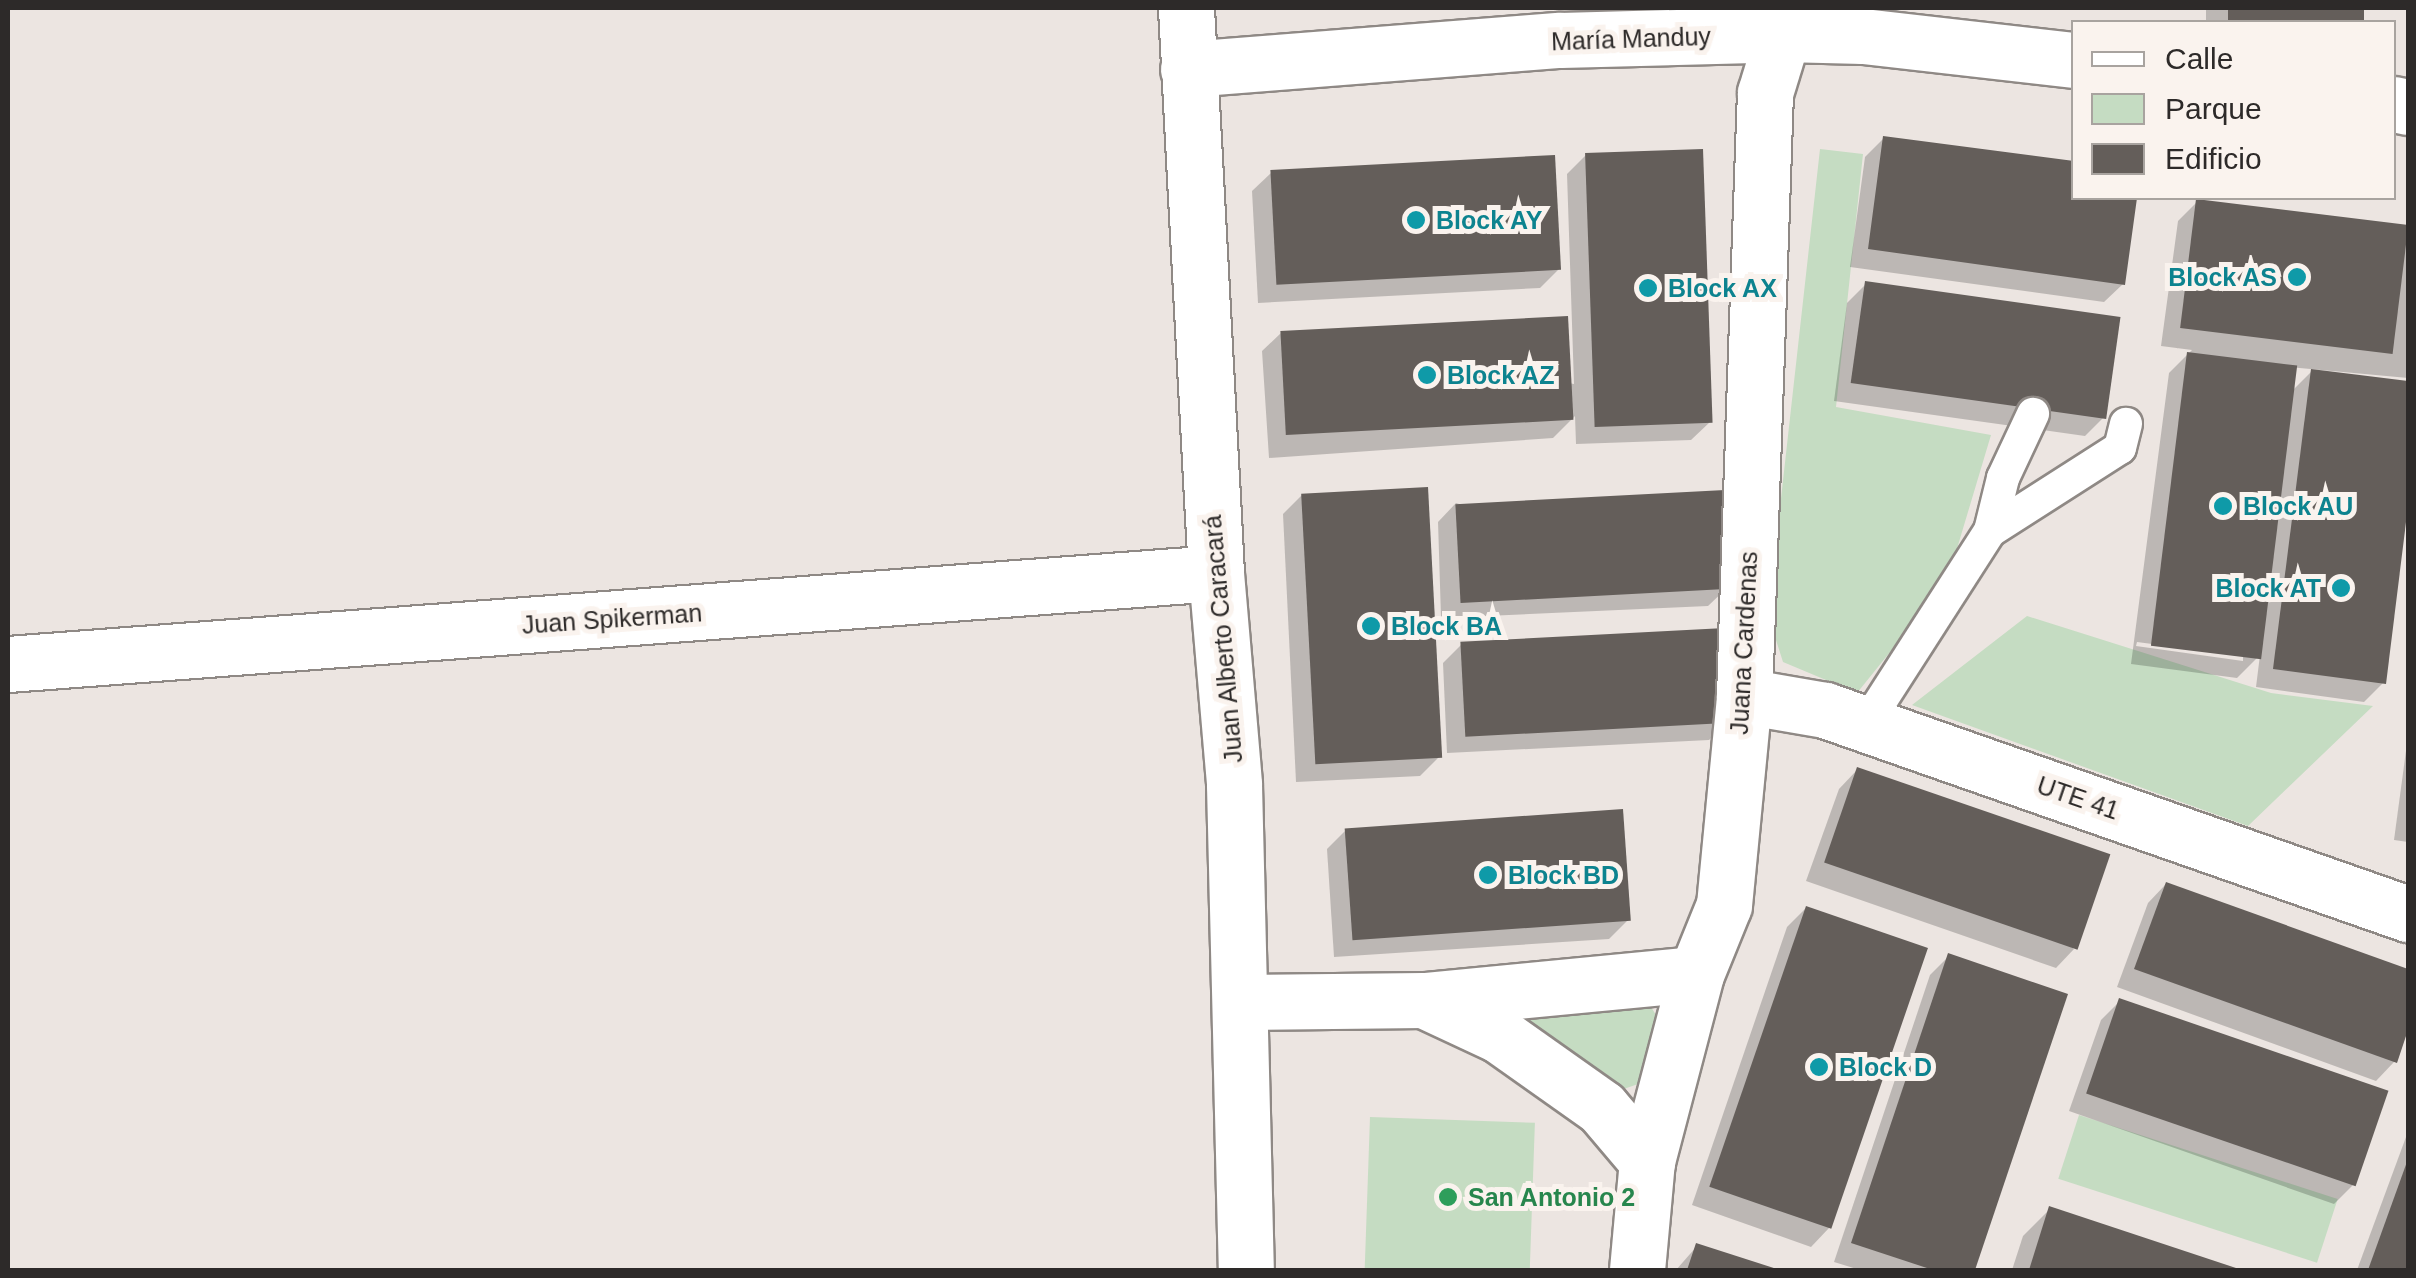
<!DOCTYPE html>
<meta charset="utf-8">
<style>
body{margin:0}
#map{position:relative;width:2416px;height:1278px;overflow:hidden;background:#ece5e1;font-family:Helvetica,sans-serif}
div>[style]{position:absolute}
.green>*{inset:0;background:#c5dcc2;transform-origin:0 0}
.shadow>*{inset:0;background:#0003;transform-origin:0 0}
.building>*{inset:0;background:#645e5a;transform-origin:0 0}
.roads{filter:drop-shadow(2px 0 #8f8985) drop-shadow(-2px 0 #8f8985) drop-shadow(0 2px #8f8985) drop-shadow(0 -2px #8f8985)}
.service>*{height:32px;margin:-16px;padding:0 16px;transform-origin:16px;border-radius:16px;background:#fff}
.minor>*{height:55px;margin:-27.5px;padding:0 27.5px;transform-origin:27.5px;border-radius:27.5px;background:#fff}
.tertiary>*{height:55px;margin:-27.5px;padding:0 27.5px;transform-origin:27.5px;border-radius:27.5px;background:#fff}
.dots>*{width:28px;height:28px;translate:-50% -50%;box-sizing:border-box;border:5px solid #faf3ee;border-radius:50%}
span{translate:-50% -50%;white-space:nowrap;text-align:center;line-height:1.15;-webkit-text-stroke:10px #faf3ee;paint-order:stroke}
.street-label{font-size:25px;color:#2d2a29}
.culture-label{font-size:25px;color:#0d838f;font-weight:700}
.left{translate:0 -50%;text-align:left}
.right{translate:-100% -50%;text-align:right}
.leisure-label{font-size:25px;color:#27864d;font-weight:700}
.frame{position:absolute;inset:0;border:10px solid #2d2a29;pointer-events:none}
.legend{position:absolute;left:2071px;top:20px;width:325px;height:180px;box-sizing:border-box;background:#faf3ee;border:2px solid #a8a39f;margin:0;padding:12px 18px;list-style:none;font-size:30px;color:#2d2a29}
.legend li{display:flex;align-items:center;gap:20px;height:50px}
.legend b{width:50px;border:2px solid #a8a39f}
</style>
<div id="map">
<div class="green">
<i style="clip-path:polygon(1820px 149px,1863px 154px,1836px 407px,1991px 435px,1956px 552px,1911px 626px,1857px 693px,1783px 662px,1768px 615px)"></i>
<i style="clip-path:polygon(2027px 616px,2271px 693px,2373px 706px,2248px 826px,1912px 705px)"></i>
<i style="clip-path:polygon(1648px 1002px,1659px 1020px,1641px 1083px,1615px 1092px,1519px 1019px,1523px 1008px)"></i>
<i style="left:2079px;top:1115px;width:272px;height:67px;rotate:18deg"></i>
<i style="left:1370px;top:1117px;width:165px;height:153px;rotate:2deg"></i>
</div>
<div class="shadow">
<i style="left:2206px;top:8px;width:155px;height:14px"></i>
<i style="clip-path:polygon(1884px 138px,2074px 198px,2135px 198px,2123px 284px,2104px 302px,1850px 267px,1865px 157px)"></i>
<i style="clip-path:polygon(1586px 155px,1710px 422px,1691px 440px,1576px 444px,1575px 416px,1553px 438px,1269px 458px,1262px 351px,1281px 333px,1574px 384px,1567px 174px)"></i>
<i style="clip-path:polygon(1271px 173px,1559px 269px,1540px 288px,1258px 303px,1252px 191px)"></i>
<i style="clip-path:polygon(evenodd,2197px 202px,2408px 228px,2408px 378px,2268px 365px,2291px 392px,2312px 371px,2408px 384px,2408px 487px,2383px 683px,2364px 702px,2256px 687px,2260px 655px,2237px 678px,2131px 664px,2169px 373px,2192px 350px,2161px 346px,2178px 221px,2197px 202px,2137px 642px,2243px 656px,2243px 661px,2136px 646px,2137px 642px)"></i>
<i style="clip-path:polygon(1866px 284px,2104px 417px,2085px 436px,1834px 401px,1847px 303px)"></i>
<i style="clip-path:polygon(1302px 495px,1439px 757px,1420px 776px,1296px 782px,1283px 514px)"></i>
<i style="clip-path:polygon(1456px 503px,1727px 588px,1708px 606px,1441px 618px,1438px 522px)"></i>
<i style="clip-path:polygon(1462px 644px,1728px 722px,1709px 740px,1447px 753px,1443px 663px)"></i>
<i style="clip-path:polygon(2408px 736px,2408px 842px,2394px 840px)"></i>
<i style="clip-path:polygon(1857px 770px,2074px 949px,2056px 968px,1806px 881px,1839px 789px)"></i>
<i style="clip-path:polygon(1346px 830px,1628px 920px,1609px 939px,1334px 957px,1327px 849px)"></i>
<i style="clip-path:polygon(2166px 884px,2408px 972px,2408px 1023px,2394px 1062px,2376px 1081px,2117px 987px,2148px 903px)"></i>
<i style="clip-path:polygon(1806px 908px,1829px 1228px,1811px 1247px,1692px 1205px,1787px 927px)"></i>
<i style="clip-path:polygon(1949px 956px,2065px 995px,1973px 1270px,1860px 1270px,1834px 1262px,1930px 975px)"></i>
<i style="clip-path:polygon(2120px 1001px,2353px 1185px,2334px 1204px,2069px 1111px,2101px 1020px)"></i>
<i style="clip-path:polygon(2408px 1134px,2408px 1270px,2357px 1270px,2406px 1137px)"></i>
<i style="clip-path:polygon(2050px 1209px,2236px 1270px,2012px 1270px,2023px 1236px)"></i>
<i style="clip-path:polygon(1697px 1246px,1774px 1270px,1676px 1270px)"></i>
</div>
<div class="building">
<i style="left:2228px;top:8px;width:136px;height:14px"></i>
<i style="clip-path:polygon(1883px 136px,2074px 161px,2074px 198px,2137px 198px,2125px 285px,1868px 249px)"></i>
<i style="left:1703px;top:149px;width:274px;height:118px;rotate:88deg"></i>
<i style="left:1555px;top:155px;width:115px;height:285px;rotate:87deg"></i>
<i style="left:2196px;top:199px;width:214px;height:130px;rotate:7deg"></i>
<i style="left:1865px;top:281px;width:258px;height:103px;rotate:8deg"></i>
<i style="left:1568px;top:316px;width:104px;height:288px;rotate:87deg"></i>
<i style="left:2187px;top:352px;width:111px;height:296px;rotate:7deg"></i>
<i style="clip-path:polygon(2311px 369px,2408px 381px,2408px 506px,2386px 684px,2273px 669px)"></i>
<i style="left:1428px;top:487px;width:271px;height:127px;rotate:87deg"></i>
<i style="left:1725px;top:490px;width:99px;height:270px;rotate:87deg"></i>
<i style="left:1725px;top:628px;width:95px;height:265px;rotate:87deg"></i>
<i style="left:1857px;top:767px;width:268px;height:101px;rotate:19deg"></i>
<i style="left:1623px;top:809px;width:112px;height:279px;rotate:86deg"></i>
<i style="clip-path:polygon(2166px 882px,2408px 969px,2408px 1030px,2397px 1063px,2134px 969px)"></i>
<i style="left:1806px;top:906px;width:129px;height:297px;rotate:19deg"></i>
<i style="clip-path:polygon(1948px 953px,2068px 994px,1975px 1270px,1933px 1270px,1851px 1243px)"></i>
<i style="left:2119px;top:998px;width:285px;height:101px;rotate:19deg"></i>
<i style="clip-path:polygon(2408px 1159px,2408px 1270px,2368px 1270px)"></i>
<i style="clip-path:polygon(2049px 1206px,2242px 1270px,2029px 1270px)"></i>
<i style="clip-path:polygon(1696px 1243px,1780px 1270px,1687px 1270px)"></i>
</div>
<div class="roads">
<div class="service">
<i style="left:1990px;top:531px;width:55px;rotate:-76.2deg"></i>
<i style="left:2003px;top:478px;width:71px;rotate:-64.9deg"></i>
<i style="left:1866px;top:724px;width:229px;rotate:-57.3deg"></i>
<i style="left:1990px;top:531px;width:154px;rotate:-32.6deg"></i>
<i style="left:2120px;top:448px;width:25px;rotate:-76deg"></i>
</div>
<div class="minor">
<i style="left:1188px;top:69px;width:373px;rotate:-4.5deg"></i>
<i style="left:1560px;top:40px;width:223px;rotate:-1.5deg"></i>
<i style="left:1783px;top:34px;width:80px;rotate:1.4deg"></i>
<i style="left:1863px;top:36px;width:212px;rotate:6.5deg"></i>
<i style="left:2394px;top:104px;width:14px;rotate:12deg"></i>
<i style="left:8px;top:664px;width:1211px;rotate:-4.31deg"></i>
<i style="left:1744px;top:696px;width:82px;rotate:9.8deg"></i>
<i style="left:1825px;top:710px;width:618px;rotate:19.29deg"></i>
<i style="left:1426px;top:1001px;width:81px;rotate:25deg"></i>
<i style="left:1499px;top:1035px;width:126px;rotate:35.3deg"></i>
<i style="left:1602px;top:1108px;width:70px;rotate:49.7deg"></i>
<i style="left:1242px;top:1002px;width:182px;rotate:-0.6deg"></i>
<i style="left:1424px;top:1000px;width:273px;rotate:-5.5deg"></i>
<i style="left:1637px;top:1270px;width:109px;rotate:-84.8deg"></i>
<i style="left:1647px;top:1161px;width:193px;rotate:-75.3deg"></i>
<i style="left:1696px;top:974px;width:74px;rotate:-67.9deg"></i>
<i style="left:1724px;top:905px;width:210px;rotate:-84.5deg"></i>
<i style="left:1744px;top:696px;width:603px;rotate:-88.01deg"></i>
<i style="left:1765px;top:93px;width:89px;rotate:-73deg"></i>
</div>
<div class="tertiary">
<i style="left:1186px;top:8px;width:566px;rotate:86.96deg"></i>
<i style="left:1216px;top:573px;width:213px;rotate:85.1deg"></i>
<i style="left:1234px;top:785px;width:485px;rotate:88.6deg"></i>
</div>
</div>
<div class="dots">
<i style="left:1416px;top:220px;background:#0f9aa8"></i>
<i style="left:2297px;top:277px;background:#0f9aa8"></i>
<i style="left:1648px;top:288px;background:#0f9aa8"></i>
<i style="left:1427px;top:375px;background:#0f9aa8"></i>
<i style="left:2223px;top:506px;background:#0f9aa8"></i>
<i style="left:2341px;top:588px;background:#0f9aa8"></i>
<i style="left:1371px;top:626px;background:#0f9aa8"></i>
<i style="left:1488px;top:875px;background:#0f9aa8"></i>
<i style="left:1819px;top:1067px;background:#0f9aa8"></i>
<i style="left:1448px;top:1197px;background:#2e9e5b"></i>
</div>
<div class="street-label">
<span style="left:1631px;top:39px;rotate:-2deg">María Manduy</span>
<span style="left:612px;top:619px;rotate:-4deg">Juan Spikerman</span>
<span style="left:1223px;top:639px;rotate:-95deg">Juan Alberto Caracará</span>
<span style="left:1744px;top:643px;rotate:-87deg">Juana Cardenas</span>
<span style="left:2078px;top:798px;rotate:19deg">UTE 41</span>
</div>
<div class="culture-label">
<span class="left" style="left:1436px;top:220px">Block AY</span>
<span class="right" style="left:2277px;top:277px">Block AS</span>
<span class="left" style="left:1668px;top:288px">Block AX</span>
<span class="left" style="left:1447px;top:375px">Block AZ</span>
<span class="left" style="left:2243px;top:506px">Block AU</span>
<span class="right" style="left:2321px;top:588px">Block AT</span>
<span class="left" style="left:1391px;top:626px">Block BA</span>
<span class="left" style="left:1508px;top:875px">Block BD</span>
<span class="left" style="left:1839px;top:1067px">Block D</span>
</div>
<div class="leisure-label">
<span class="left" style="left:1468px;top:1197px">San Antonio 2</span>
</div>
<div class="frame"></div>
<ul class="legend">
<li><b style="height:12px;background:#fff"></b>Calle</li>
<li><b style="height:28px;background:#c5dcc2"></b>Parque</li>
<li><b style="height:28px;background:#645e5a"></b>Edificio</li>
</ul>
</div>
